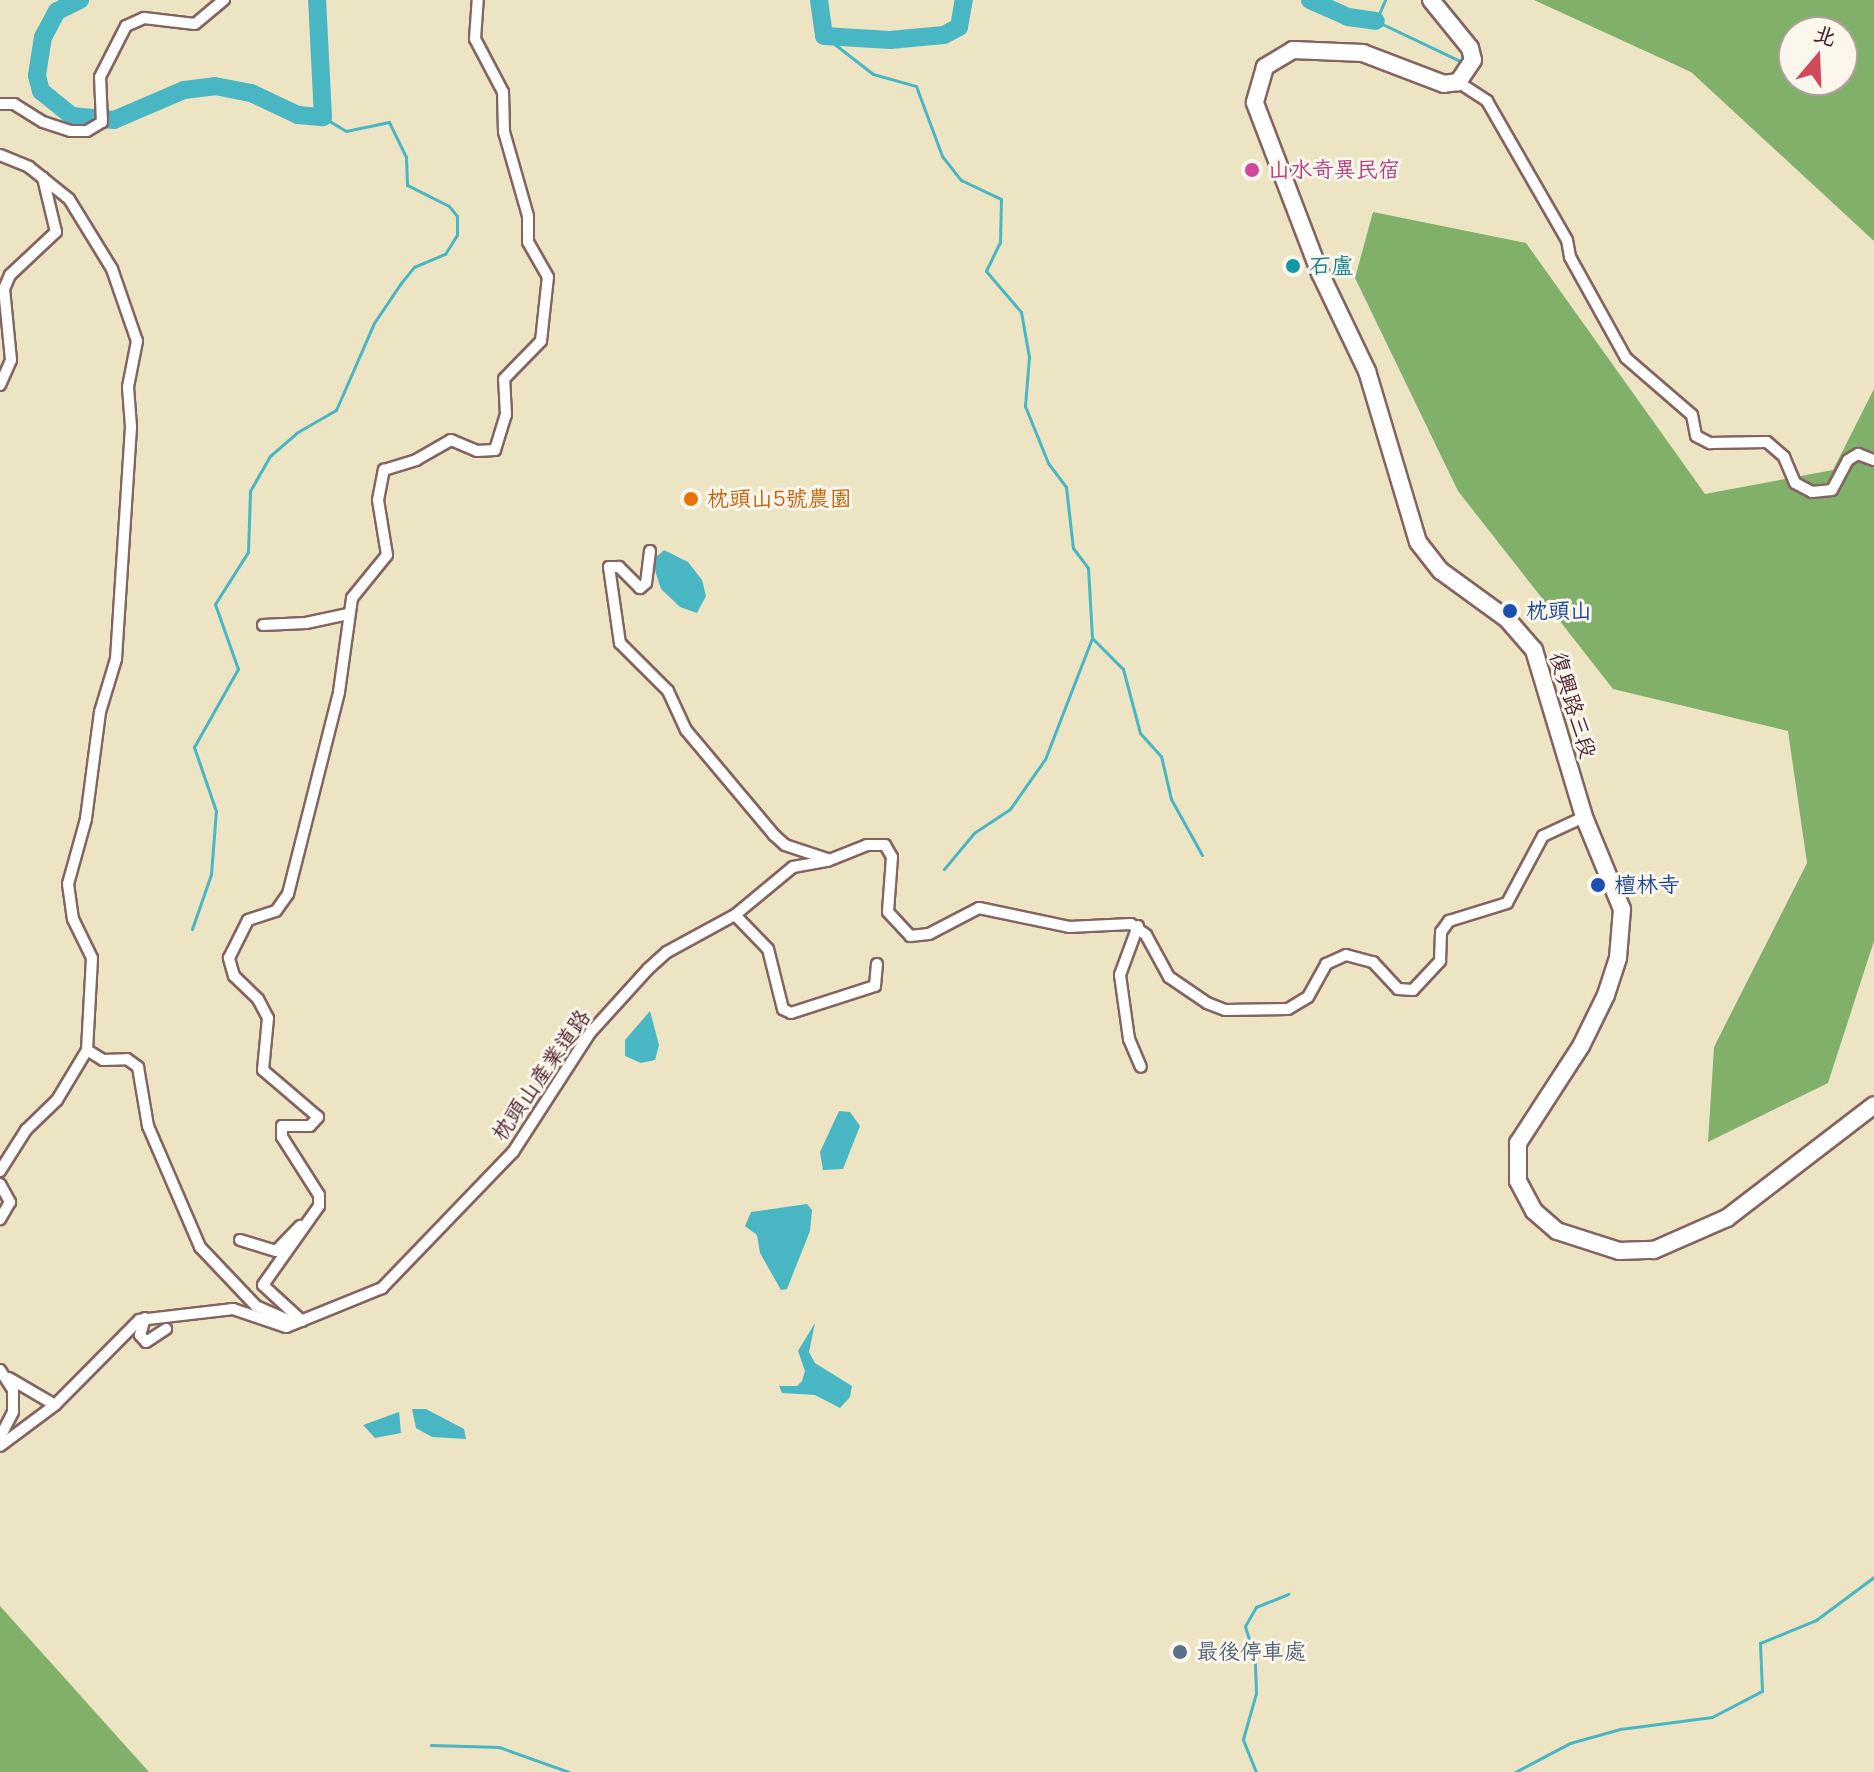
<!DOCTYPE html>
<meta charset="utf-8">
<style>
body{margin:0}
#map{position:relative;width:1874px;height:1772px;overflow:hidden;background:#ede4c4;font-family:Delius,"LXGW WenKai TC",sans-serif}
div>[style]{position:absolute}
.forest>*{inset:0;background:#80b06a}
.water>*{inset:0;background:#49b6c4}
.stream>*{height:3px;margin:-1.5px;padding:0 1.5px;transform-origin:1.5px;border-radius:1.5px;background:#49b6c4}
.river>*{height:18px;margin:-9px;padding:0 9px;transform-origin:9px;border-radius:9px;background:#49b6c4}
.roads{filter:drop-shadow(2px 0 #836461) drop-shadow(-2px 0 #836461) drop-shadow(0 2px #836461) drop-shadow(0 -2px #836461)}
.minor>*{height:10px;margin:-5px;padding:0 5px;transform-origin:5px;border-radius:5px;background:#fff}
.primary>*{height:16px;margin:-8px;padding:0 8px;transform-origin:8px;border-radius:8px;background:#fff}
.dots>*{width:22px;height:22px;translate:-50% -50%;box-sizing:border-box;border:4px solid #fbf7ec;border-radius:50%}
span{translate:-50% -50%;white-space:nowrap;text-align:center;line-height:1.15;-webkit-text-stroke:6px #fbf7ec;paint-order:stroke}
.hotel-label{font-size:22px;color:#b23c85}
.left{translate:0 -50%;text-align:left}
.culture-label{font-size:22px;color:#0d838f}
.food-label{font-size:22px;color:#c56008}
.transit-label{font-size:22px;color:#164399}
.street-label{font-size:22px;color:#4a1f2b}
.service-label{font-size:22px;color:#4e5e75}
.north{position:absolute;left:1778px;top:16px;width:80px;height:80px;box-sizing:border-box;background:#fbf7ec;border:2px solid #b4a19f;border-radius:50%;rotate:19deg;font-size:22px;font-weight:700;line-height:32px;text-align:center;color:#4a1f2b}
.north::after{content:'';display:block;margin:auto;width:28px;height:36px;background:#d1495b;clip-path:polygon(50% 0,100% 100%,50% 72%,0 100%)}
</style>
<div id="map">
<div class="forest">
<i style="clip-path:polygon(evenodd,1534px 0,1874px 0,1874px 241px,1691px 72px,1534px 0,1842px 32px,1842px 80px,1794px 80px,1794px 32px,1842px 32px)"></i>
<i style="clip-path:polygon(1373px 212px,1526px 243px,1705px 494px,1833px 470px,1874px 389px,1874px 941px,1828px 1083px,1708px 1142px,1714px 1047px,1807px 863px,1788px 731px,1613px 689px,1458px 491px,1355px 278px)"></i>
<i style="clip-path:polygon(0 1606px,149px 1772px,0 1772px)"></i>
</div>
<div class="water">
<i style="clip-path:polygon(664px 550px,688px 562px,702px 580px,706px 596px,697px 613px,680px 607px,661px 589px,652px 561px)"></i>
<i style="clip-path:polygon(650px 1011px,659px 1045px,655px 1060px,641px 1063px,625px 1056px,625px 1040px)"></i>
<i style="clip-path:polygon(839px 1111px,850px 1112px,860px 1126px,843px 1169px,823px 1170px,820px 1152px)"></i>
<i style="clip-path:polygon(807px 1204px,812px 1210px,810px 1231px,787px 1289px,781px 1290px,760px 1253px,757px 1235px,745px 1226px,751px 1212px)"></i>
<i style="clip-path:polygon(815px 1323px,809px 1352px,815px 1363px,852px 1386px,850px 1397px,840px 1408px,815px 1395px,782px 1393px,779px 1386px,797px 1386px,802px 1381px,805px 1371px,798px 1351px)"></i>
<i style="clip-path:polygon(412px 1409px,426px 1409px,464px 1429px,466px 1439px,432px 1437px,416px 1428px)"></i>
<i style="clip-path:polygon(399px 1412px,401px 1433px,375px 1438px,363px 1425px)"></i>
</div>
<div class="stream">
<i style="left:1385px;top:0;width:23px;rotate:113deg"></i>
<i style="left:1376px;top:21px;width:91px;rotate:25.4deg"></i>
<i style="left:824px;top:36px;width:62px;rotate:37.8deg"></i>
<i style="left:873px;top:74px;width:45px;rotate:15.6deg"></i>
<i style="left:916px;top:86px;width:75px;rotate:69.6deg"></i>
<i style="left:942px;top:156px;width:31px;rotate:52deg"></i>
<i style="left:961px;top:180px;width:44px;rotate:25.4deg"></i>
<i style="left:1001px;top:199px;width:43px;rotate:91.3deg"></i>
<i style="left:1000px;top:242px;width:32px;rotate:116deg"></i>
<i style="left:986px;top:271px;width:54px;rotate:49.5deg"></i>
<i style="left:1021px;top:312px;width:46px;rotate:79.9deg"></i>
<i style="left:1029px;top:357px;width:49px;rotate:94.7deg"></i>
<i style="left:1025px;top:406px;width:61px;rotate:68deg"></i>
<i style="left:1048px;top:463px;width:30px;rotate:53deg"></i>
<i style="left:1066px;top:487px;width:61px;rotate:83.5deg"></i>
<i style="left:1073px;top:548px;width:25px;rotate:53deg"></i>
<i style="left:1088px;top:568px;width:70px;rotate:86.7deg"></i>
<i style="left:1092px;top:638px;width:130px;rotate:111.2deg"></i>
<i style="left:1045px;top:759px;width:61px;rotate:125deg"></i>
<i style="left:1010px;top:809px;width:43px;rotate:146.3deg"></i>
<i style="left:974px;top:833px;width:47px;rotate:129.8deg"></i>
<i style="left:1092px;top:638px;width:44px;rotate:45deg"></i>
<i style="left:1123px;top:669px;width:66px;rotate:75.1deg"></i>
<i style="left:1140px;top:733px;width:31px;rotate:48deg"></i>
<i style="left:1161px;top:756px;width:44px;rotate:76.9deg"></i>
<i style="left:1171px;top:799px;width:64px;rotate:61deg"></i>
<i style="left:192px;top:929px;width:58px;rotate:-70.9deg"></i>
<i style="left:211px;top:874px;width:63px;rotate:-85.5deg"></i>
<i style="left:216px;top:811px;width:68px;rotate:-109deg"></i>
<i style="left:194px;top:747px;width:90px;rotate:-60.6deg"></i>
<i style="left:238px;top:669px;width:69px;rotate:-109.5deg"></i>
<i style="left:215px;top:604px;width:62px;rotate:-57.6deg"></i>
<i style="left:248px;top:552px;width:61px;rotate:-88.1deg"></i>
<i style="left:250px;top:491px;width:40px;rotate:-60.3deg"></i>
<i style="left:270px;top:456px;width:35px;rotate:-41deg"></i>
<i style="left:296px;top:433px;width:46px;rotate:-29.9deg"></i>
<i style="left:336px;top:410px;width:95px;rotate:-66.4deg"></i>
<i style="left:374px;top:323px;width:48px;rotate:-56deg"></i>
<i style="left:401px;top:283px;width:21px;rotate:-51deg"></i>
<i style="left:414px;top:267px;width:34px;rotate:-23deg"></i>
<i style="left:445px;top:254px;width:22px;rotate:-58deg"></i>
<i style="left:457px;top:235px;width:19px;rotate:-90deg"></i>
<i style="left:457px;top:216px;width:13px;rotate:-129deg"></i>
<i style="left:449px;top:206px;width:47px;rotate:-153.4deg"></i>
<i style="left:407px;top:185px;width:28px;rotate:-92deg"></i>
<i style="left:406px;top:157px;width:39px;rotate:-116deg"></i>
<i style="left:389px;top:122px;width:44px;rotate:168.2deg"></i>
<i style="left:346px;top:131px;width:27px;rotate:-149deg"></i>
<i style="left:431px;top:1745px;width:68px;rotate:1.7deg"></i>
<i style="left:499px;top:1747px;width:74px;rotate:19.7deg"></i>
<i style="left:1256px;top:1772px;width:35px;rotate:-112deg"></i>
<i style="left:1243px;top:1739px;width:48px;rotate:-74.2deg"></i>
<i style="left:1256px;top:1693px;width:34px;rotate:-92deg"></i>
<i style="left:1255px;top:1659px;width:34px;rotate:-107deg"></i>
<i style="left:1245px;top:1626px;width:22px;rotate:-60deg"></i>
<i style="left:1256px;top:1607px;width:35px;rotate:-22deg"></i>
<i style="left:1515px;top:1772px;width:62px;rotate:-27.8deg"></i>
<i style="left:1570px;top:1743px;width:52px;rotate:-15.6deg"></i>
<i style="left:1620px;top:1729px;width:93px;rotate:-7.4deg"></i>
<i style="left:1712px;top:1717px;width:56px;rotate:-27.5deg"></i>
<i style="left:1762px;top:1691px;width:48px;rotate:-92.4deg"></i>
<i style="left:1760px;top:1643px;width:61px;rotate:-22.3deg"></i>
<i style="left:1816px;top:1620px;width:72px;rotate:-36.6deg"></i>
</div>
<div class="river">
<i style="left:80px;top:0;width:25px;rotate:154deg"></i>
<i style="left:57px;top:11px;width:30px;rotate:118deg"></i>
<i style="left:43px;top:37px;width:39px;rotate:99deg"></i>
<i style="left:37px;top:76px;width:16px;rotate:75deg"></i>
<i style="left:41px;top:91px;width:40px;rotate:39deg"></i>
<i style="left:72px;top:116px;width:42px;rotate:5.4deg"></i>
<i style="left:114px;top:120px;width:76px;rotate:-23.2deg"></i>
<i style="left:184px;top:90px;width:31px;rotate:-7deg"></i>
<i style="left:215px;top:86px;width:37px;rotate:11deg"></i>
<i style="left:251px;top:93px;width:52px;rotate:25.1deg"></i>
<i style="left:298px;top:115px;width:25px;rotate:5deg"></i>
<i style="left:323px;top:117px;width:117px;rotate:-92.9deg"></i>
<i style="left:819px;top:0;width:36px;rotate:82deg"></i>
<i style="left:824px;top:36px;width:66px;rotate:3.5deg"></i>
<i style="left:890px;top:40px;width:54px;rotate:-5.3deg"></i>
<i style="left:944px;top:35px;width:17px;rotate:-28deg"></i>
<i style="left:959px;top:27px;width:27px;rotate:-80deg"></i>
<i style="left:1310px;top:0;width:42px;rotate:24.1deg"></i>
<i style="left:1348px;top:17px;width:28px;rotate:8deg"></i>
</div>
<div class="roads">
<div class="minor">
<i style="left:1458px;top:82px;width:35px;rotate:33deg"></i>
<i style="left:1487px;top:101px;width:160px;rotate:60.1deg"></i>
<i style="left:1567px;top:240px;width:17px;rotate:80deg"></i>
<i style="left:1570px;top:257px;width:115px;rotate:61deg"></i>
<i style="left:1626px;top:358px;width:87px;rotate:40.8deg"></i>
<i style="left:1692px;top:415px;width:21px;rotate:79deg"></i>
<i style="left:1696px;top:436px;width:16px;rotate:27deg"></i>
<i style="left:1710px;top:443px;width:57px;rotate:-1deg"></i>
<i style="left:1767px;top:442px;width:23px;rotate:41deg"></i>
<i style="left:1784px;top:457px;width:28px;rotate:67deg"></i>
<i style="left:1795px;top:483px;width:19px;rotate:28deg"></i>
<i style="left:1812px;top:492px;width:20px;rotate:-6deg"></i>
<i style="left:1832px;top:490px;width:34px;rotate:-62deg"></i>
<i style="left:1848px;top:460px;width:12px;rotate:-31deg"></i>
<i style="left:1858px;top:454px;width:17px;rotate:21deg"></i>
<i style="left:0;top:104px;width:14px"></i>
<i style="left:14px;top:104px;width:34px;rotate:32deg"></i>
<i style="left:43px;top:122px;width:28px;rotate:18deg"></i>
<i style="left:70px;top:131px;width:17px"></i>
<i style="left:87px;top:131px;width:17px;rotate:-31deg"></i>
<i style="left:102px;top:122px;width:45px;rotate:-92.5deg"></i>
<i style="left:100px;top:77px;width:57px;rotate:-63deg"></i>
<i style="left:126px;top:26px;width:20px;rotate:-24deg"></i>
<i style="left:144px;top:18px;width:51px;rotate:6.7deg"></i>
<i style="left:195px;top:24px;width:38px;rotate:-40deg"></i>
<i style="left:0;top:155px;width:31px;rotate:22deg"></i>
<i style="left:29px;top:167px;width:51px;rotate:38.7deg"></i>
<i style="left:69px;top:199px;width:82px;rotate:58.4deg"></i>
<i style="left:112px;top:269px;width:76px;rotate:70.9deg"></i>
<i style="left:137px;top:341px;width:47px;rotate:101.1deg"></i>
<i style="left:128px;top:387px;width:40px;rotate:85.7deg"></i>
<i style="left:131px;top:427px;width:232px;rotate:93.7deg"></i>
<i style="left:116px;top:659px;width:55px;rotate:106.8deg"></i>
<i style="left:100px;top:712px;width:108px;rotate:97.5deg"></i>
<i style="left:86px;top:819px;width:67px;rotate:105.5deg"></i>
<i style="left:68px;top:884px;width:35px;rotate:82deg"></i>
<i style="left:73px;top:919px;width:43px;rotate:64deg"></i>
<i style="left:92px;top:958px;width:92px;rotate:93.1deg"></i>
<i style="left:87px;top:1050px;width:19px;rotate:32deg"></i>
<i style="left:103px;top:1060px;width:24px;rotate:-2deg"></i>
<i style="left:127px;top:1059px;width:14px;rotate:36deg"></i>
<i style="left:138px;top:1067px;width:60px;rotate:80.4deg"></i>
<i style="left:148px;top:1126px;width:132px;rotate:66.7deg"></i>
<i style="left:200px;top:1247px;width:81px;rotate:46.5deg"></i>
<i style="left:256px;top:1306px;width:43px;rotate:23.6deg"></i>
<i style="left:0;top:385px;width:27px;rotate:-66deg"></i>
<i style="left:11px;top:360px;width:71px;rotate:-95.6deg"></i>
<i style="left:4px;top:289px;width:15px;rotate:-67deg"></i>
<i style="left:10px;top:275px;width:63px;rotate:-43.1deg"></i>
<i style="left:56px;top:232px;width:56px;rotate:-103.5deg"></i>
<i style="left:650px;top:551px;width:32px;rotate:97deg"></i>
<i style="left:646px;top:583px;width:8px;rotate:140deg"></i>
<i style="left:640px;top:588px;width:30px;rotate:-135deg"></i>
<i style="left:619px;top:567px;width:10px;rotate:180deg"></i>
<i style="left:609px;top:567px;width:77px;rotate:81.8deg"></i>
<i style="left:620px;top:643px;width:68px;rotate:45deg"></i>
<i style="left:668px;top:691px;width:43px;rotate:65.2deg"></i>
<i style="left:686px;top:730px;width:137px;rotate:50deg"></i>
<i style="left:774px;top:835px;width:15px;rotate:42deg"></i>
<i style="left:785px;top:845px;width:47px;rotate:18.4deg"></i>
<i style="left:263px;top:625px;width:43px;rotate:-2.7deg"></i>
<i style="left:306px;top:623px;width:43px;rotate:-12.1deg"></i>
<i style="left:735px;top:915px;width:47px;rotate:45.9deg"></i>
<i style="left:768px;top:949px;width:62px;rotate:76deg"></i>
<i style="left:783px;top:1009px;width:9px;rotate:27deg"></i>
<i style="left:791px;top:1013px;width:88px;rotate:-17.8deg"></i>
<i style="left:875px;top:986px;width:22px;rotate:-85deg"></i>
<i style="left:1138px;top:926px;width:52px;rotate:110.2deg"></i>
<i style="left:1120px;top:975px;width:65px;rotate:82deg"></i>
<i style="left:1129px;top:1039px;width:30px;rotate:67deg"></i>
<i style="left:0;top:1171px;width:49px;rotate:-57.6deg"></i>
<i style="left:26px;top:1130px;width:43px;rotate:-44.1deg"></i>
<i style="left:57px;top:1100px;width:58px;rotate:-59deg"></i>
<i style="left:0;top:1184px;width:21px;rotate:61deg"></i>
<i style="left:10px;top:1202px;width:20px;rotate:120deg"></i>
<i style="left:240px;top:1240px;width:38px;rotate:17deg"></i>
<i style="left:276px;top:1251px;width:35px;rotate:-46deg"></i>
<i style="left:145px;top:1318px;width:18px;rotate:106deg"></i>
<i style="left:140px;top:1335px;width:9px;rotate:49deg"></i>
<i style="left:146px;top:1342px;width:24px;rotate:-33deg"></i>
<i style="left:302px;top:1321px;width:53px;rotate:-137.3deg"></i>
<i style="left:263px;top:1285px;width:97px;rotate:-54.7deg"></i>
<i style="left:319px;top:1206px;width:11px;rotate:-90deg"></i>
<i style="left:319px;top:1195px;width:69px;rotate:-122.5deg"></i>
<i style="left:282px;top:1137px;width:11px;rotate:-90deg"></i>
<i style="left:282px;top:1126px;width:28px"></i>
<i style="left:310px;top:1126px;width:12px;rotate:-48deg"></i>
<i style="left:318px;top:1117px;width:72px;rotate:-139.5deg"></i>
<i style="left:263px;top:1070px;width:52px;rotate:-84.5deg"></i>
<i style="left:268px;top:1018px;width:21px;rotate:-118deg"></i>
<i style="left:258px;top:999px;width:33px;rotate:-136deg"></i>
<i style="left:234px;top:976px;width:19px;rotate:-106deg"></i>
<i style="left:229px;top:958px;width:42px;rotate:-63.4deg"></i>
<i style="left:248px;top:920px;width:29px;rotate:-18deg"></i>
<i style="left:276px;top:911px;width:21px;rotate:-55deg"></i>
<i style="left:288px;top:894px;width:208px;rotate:-75.8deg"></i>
<i style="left:339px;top:692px;width:95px;rotate:-82.1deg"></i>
<i style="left:352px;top:598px;width:55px;rotate:-50.9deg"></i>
<i style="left:387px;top:555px;width:56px;rotate:-99.3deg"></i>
<i style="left:378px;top:500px;width:31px;rotate:-79deg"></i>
<i style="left:384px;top:470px;width:34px;rotate:-17deg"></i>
<i style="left:416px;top:460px;width:40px;rotate:-29.7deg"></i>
<i style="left:451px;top:440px;width:28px;rotate:23deg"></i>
<i style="left:477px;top:451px;width:18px;rotate:-3deg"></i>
<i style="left:495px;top:450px;width:37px;rotate:-73deg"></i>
<i style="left:506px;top:415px;width:36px;rotate:-93deg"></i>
<i style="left:504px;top:379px;width:53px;rotate:-45.8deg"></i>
<i style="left:541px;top:341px;width:64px;rotate:-83.8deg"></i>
<i style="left:548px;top:277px;width:40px;rotate:-119.7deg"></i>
<i style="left:528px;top:242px;width:26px;rotate:-90deg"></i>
<i style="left:528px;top:216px;width:87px;rotate:-105.9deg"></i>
<i style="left:504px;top:132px;width:40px;rotate:-91.4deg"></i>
<i style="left:503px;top:92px;width:60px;rotate:-117.8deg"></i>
<i style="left:475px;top:39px;width:39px;rotate:-86deg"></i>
<i style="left:0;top:1370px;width:24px;rotate:57deg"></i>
<i style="left:13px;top:1390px;width:22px;rotate:90deg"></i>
<i style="left:13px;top:1412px;width:29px;rotate:117deg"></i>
<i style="left:9px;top:1378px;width:53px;rotate:30.4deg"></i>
<i style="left:0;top:1446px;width:69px;rotate:-36.7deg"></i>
<i style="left:55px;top:1405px;width:120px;rotate:-45.3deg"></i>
<i style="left:139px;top:1320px;width:95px;rotate:-6.7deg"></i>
<i style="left:233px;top:1309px;width:56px;rotate:18.8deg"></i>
<i style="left:286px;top:1327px;width:104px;rotate:-22.1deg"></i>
<i style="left:382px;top:1288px;width:189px;rotate:-46.1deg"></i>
<i style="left:513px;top:1152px;width:142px;rotate:-57.1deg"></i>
<i style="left:590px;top:1033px;width:86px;rotate:-47.8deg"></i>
<i style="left:648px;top:969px;width:25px;rotate:-42deg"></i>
<i style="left:667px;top:952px;width:77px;rotate:-28.6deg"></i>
<i style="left:735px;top:915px;width:75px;rotate:-39.6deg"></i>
<i style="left:793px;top:867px;width:35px;rotate:-10deg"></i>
<i style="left:827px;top:861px;width:43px;rotate:-21.8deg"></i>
<i style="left:867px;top:845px;width:18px"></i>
<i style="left:885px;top:845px;width:14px;rotate:60deg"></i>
<i style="left:892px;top:857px;width:55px;rotate:94.2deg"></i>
<i style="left:888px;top:912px;width:33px;rotate:47deg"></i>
<i style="left:910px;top:936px;width:19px;rotate:-6deg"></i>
<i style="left:929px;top:934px;width:56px;rotate:-27.5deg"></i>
<i style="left:979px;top:908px;width:92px;rotate:11.9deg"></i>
<i style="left:1069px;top:927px;width:62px;rotate:-2.8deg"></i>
<i style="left:1131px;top:924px;width:19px;rotate:36deg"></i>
<i style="left:1146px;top:935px;width:48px;rotate:61.3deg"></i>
<i style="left:1169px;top:977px;width:46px;rotate:34.4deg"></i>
<i style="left:1207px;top:1003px;width:19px;rotate:21deg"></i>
<i style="left:1225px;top:1010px;width:63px;rotate:-0.9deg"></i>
<i style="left:1288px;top:1009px;width:23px;rotate:-31deg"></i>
<i style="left:1308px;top:997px;width:38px;rotate:-61deg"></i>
<i style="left:1326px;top:964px;width:22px;rotate:-24deg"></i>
<i style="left:1346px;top:955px;width:28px;rotate:15deg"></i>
<i style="left:1373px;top:962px;width:37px;rotate:47deg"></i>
<i style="left:1398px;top:989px;width:15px;rotate:4deg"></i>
<i style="left:1413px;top:990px;width:40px;rotate:-47deg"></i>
<i style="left:1440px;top:961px;width:29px;rotate:-88deg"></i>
<i style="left:1441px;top:932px;width:14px;rotate:-54deg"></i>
<i style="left:1449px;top:921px;width:61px;rotate:-17.2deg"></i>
<i style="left:1507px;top:903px;width:76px;rotate:-61.8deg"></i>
<i style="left:1543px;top:836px;width:45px;rotate:-24.9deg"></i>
</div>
<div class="primary">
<i style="left:1431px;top:0;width:62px;rotate:50.9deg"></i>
<i style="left:1470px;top:48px;width:12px;rotate:76deg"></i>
<i style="left:1473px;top:60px;width:27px;rotate:124deg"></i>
<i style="left:1458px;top:82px;width:14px;rotate:172deg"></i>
<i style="left:1444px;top:84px;width:87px;rotate:-159.1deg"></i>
<i style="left:1363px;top:53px;width:70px;rotate:-177.5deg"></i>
<i style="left:1293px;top:50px;width:33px;rotate:149deg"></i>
<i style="left:1265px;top:67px;width:37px;rotate:106deg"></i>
<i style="left:1255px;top:103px;width:182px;rotate:69.1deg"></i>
<i style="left:1320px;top:273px;width:109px;rotate:64.4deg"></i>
<i style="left:1367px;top:371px;width:178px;rotate:73.4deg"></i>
<i style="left:1418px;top:542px;width:37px;rotate:52deg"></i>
<i style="left:1441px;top:571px;width:82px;rotate:36deg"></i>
<i style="left:1507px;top:619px;width:41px;rotate:48.9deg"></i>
<i style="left:1534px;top:650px;width:174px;rotate:73.3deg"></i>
<i style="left:1584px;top:817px;width:100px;rotate:67.6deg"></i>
<i style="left:1622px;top:909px;width:49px;rotate:94.7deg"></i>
<i style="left:1618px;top:958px;width:39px;rotate:108deg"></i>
<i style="left:1606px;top:995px;width:57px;rotate:116.1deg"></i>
<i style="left:1581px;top:1046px;width:116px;rotate:123deg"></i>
<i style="left:1518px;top:1143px;width:38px;rotate:90deg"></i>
<i style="left:1518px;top:1181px;width:34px;rotate:62deg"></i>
<i style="left:1534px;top:1211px;width:30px;rotate:41deg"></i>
<i style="left:1557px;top:1231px;width:65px;rotate:17.9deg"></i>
<i style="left:1619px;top:1251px;width:35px;rotate:-2deg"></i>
<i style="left:1654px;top:1250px;width:80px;rotate:-23.7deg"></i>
<i style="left:1727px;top:1218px;width:185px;rotate:-37.5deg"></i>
</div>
</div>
<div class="dots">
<i style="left:1252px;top:170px;background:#d1479c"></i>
<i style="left:1293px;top:266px;background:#0f9aa8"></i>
<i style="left:691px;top:499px;background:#e8710a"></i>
<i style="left:1510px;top:611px;background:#1a4fb4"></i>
<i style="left:1598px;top:885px;background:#1a4fb4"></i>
<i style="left:1180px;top:1652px;background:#5c6f8a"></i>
</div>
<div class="hotel-label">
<span class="left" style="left:1268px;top:170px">山水奇異民宿</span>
</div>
<div class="culture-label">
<span class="left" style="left:1309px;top:266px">石盧</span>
</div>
<div class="food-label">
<span class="left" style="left:707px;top:499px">枕頭山5號農園</span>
</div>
<div class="transit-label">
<span class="left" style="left:1526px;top:611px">枕頭山</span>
<span class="left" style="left:1614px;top:885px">檀林寺</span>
</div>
<div class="street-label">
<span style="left:1573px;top:705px;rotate:73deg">復興路三段</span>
<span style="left:541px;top:1075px;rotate:-55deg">枕頭山產業道路</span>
</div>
<div class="service-label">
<span class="left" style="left:1196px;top:1652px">最後停車處</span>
</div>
<div class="north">北</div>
</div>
